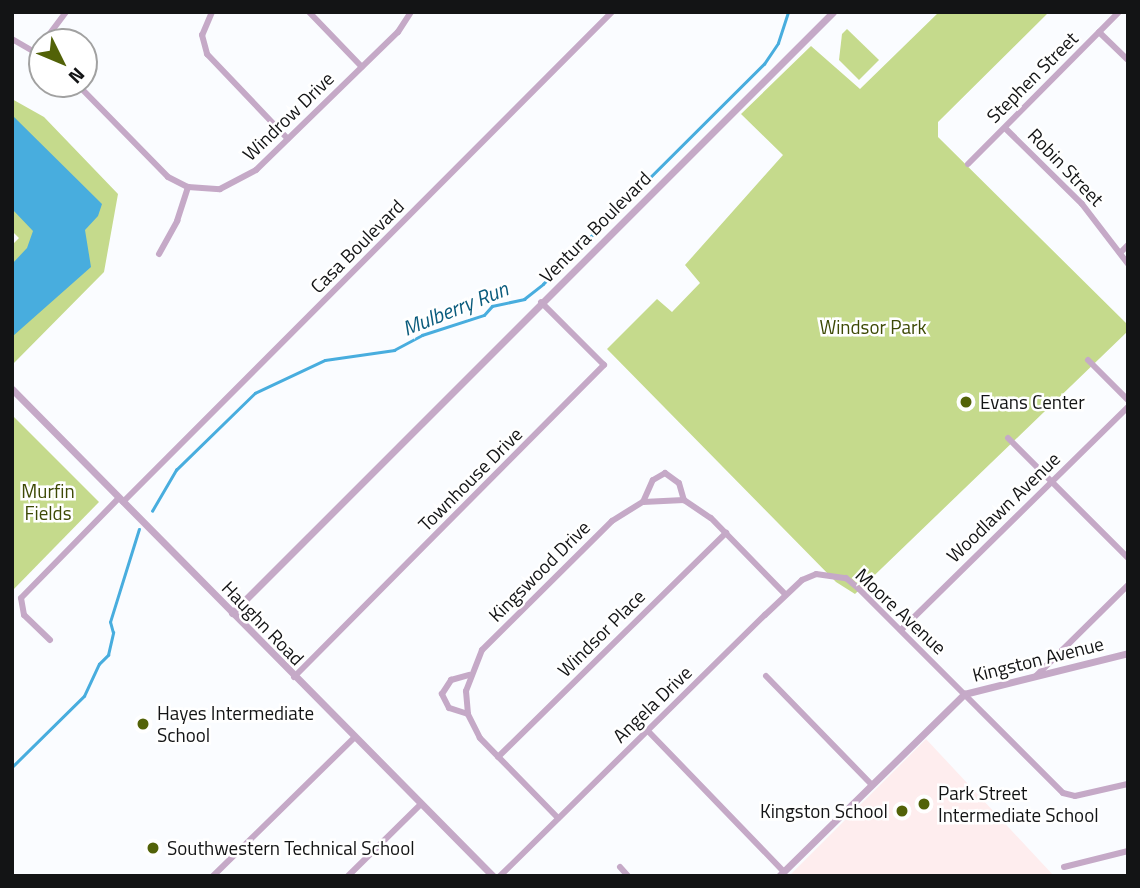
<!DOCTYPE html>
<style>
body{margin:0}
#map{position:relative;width:1140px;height:888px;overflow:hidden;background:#fafcff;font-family:"Titillium Web",sans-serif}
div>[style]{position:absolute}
.education>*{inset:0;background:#feedee}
.green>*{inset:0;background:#c5da8c}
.water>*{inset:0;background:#48adde}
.stream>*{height:2.5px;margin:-1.25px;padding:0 1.25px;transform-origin:1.25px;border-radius:1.25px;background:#48adde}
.minor>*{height:6px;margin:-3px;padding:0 3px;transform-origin:3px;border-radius:3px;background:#c5a9c7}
.tertiary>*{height:7px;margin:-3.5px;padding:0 3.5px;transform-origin:3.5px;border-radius:3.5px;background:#c5a9c7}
.dots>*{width:19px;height:19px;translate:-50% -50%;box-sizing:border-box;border:4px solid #fff;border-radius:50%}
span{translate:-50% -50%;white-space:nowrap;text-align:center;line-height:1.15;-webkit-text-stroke:5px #fff;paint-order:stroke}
.street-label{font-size:19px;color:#131415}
.park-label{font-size:19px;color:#3d4905}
.poi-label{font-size:19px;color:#131415}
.left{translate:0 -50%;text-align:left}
.right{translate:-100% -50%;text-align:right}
.water-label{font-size:21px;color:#0b5c7d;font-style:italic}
.frame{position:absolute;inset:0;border:14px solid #131415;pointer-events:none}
.north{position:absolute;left:28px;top:28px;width:70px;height:70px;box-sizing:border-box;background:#fff;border:2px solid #a1a1a1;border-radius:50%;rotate:133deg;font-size:19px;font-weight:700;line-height:28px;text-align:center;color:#131415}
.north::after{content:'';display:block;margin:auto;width:24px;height:32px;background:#526208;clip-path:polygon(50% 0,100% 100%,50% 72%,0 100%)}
</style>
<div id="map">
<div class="education">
<i style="clip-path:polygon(926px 739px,1054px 876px,789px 876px)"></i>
</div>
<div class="green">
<i style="clip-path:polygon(939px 12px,1049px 12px,938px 122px,938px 137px,1128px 325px,1128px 331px,855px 594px,836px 582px,607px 349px,657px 299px,672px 312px,700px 283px,685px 265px,783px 155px,741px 114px,811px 46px,860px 89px)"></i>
<i style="clip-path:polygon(847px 29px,879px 60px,859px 80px,839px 60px,842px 34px)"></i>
<i style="clip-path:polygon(12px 99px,44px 117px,118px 194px,104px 272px,12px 365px,12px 245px,19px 238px,12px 231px)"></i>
<i style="clip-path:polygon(12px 415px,99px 502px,12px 591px)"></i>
</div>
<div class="water">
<i style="clip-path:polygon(12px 115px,102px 204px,98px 216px,85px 230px,91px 267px,13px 336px,12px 264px,27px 248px,33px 231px,12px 209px)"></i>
</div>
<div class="stream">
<i style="left:152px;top:511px;width:48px;rotate:-59.7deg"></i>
<i style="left:176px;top:470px;width:110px;rotate:-44.3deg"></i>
<i style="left:255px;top:393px;width:77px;rotate:-25.2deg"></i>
<i style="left:325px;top:360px;width:70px;rotate:-8.2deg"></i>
<i style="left:394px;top:350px;width:32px;rotate:-28deg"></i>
<i style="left:422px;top:335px;width:65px;rotate:-17.9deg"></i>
<i style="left:484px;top:315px;width:12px;rotate:-48deg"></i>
<i style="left:492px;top:306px;width:33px;rotate:-12deg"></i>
<i style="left:524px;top:299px;width:24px;rotate:-38deg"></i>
<i style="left:543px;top:284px;width:312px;rotate:-44.9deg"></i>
<i style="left:764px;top:64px;width:25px;rotate:-56deg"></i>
<i style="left:778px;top:43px;width:33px;rotate:-72deg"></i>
<i style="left:12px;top:767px;width:101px;rotate:-44.6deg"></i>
<i style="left:84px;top:696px;width:35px;rotate:-65deg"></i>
<i style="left:99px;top:664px;width:13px;rotate:-45deg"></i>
<i style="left:108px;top:655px;width:23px;rotate:-77deg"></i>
<i style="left:113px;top:633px;width:11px;rotate:-105deg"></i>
<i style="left:110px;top:622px;width:97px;rotate:-72.7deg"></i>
</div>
<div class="minor">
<i style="left:212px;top:12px;width:25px;rotate:113deg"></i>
<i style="left:202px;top:35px;width:20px;rotate:75deg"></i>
<i style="left:207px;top:54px;width:117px;rotate:46.4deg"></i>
<i style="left:309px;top:12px;width:76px;rotate:46.1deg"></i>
<i style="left:1099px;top:32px;width:40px;rotate:44deg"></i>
<i style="left:12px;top:39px;width:34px;rotate:30deg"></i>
<i style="left:36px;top:52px;width:50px;rotate:-53.1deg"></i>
<i style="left:77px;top:84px;width:130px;rotate:45.6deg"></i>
<i style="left:168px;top:177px;width:22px;rotate:27deg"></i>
<i style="left:188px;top:187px;width:32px;rotate:4deg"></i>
<i style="left:220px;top:189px;width:41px;rotate:-27.8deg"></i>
<i style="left:256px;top:170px;width:198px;rotate:-44.2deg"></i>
<i style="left:398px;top:32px;width:24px;rotate:-57deg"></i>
<i style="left:1005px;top:128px;width:108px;rotate:44.6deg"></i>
<i style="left:1082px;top:204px;width:76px;rotate:52.5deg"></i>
<i style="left:968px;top:164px;width:214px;rotate:-45.2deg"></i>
<i style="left:1120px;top:253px;width:11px;rotate:-45deg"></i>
<i style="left:159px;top:254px;width:38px;rotate:-61deg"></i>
<i style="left:177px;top:221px;width:36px;rotate:-72deg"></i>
<i style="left:1088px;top:360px;width:57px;rotate:45deg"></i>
<i style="left:1008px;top:438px;width:170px;rotate:45deg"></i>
<i style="left:123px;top:502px;width:692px;rotate:-45.06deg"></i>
<i style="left:643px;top:502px;width:24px;rotate:-66deg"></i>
<i style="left:653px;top:480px;width:14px;rotate:-30deg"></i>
<i style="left:665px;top:473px;width:17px;rotate:36deg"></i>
<i style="left:679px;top:483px;width:18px;rotate:74deg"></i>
<i style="left:901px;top:630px;width:318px;rotate:-44.5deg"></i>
<i style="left:50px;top:640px;width:36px;rotate:-136deg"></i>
<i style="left:24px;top:615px;width:17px;rotate:-100deg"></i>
<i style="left:21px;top:598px;width:140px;rotate:-45.6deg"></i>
<i style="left:766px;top:676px;width:151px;rotate:45.8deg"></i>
<i style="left:1036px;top:676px;width:129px;rotate:-44.7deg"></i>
<i style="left:294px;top:677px;width:440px;rotate:-45.2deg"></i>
<i style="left:604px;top:365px;width:89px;rotate:-135deg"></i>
<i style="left:468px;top:714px;width:20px;rotate:-162deg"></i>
<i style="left:449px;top:708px;width:16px;rotate:-117deg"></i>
<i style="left:442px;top:694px;width:17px;rotate:-57deg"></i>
<i style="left:451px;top:680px;width:19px;rotate:-16deg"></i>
<i style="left:648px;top:731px;width:194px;rotate:46deg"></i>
<i style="left:498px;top:757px;width:320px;rotate:-44.5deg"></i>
<i style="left:558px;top:818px;width:112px;rotate:-134.3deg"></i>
<i style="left:480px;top:738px;width:27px;rotate:-117deg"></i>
<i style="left:468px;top:714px;width:23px;rotate:-95deg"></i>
<i style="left:466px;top:691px;width:44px;rotate:-68.7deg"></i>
<i style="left:482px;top:650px;width:183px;rotate:-44.8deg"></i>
<i style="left:612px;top:521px;width:36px;rotate:-32deg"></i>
<i style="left:643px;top:502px;width:41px;rotate:-2.8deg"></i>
<i style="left:684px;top:500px;width:32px;rotate:34deg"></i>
<i style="left:711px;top:518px;width:107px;rotate:45.8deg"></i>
<i style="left:620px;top:867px;width:12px;rotate:48deg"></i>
<i style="left:1064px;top:867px;width:66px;rotate:-14deg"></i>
<i style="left:213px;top:876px;width:197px;rotate:-44.4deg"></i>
<i style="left:348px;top:876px;width:103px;rotate:-44.6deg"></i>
<i style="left:500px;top:876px;width:372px;rotate:-44.6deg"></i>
<i style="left:765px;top:615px;width:51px;rotate:-43.4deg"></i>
<i style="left:802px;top:580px;width:15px;rotate:-23deg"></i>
<i style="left:816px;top:574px;width:30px;rotate:8deg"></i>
<i style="left:846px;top:578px;width:17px;rotate:40deg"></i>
<i style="left:859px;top:589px;width:288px;rotate:45deg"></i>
<i style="left:1063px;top:793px;width:12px;rotate:14deg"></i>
<i style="left:1075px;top:796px;width:54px;rotate:-12.8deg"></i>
</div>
<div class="tertiary">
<i style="left:12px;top:389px;width:684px;rotate:45.36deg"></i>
<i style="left:232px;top:613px;width:850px;rotate:-45deg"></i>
<i style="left:779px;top:876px;width:260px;rotate:-44.5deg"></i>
<i style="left:964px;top:694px;width:169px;rotate:-14deg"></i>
</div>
<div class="dots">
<i style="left:966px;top:402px;background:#526208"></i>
<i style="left:143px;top:724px;background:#526208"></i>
<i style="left:924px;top:804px;background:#526208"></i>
<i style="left:902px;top:811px;background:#526208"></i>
<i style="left:153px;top:848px;background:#526208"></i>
</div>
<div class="street-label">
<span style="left:1032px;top:77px;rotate:-45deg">Stephen Street</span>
<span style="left:288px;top:116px;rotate:-44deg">Windrow Drive</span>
<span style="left:1066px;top:167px;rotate:46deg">Robin Street</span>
<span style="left:595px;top:227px;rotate:-45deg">Ventura Boulevard</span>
<span style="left:357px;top:246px;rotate:-45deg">Casa Boulevard</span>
<span style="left:470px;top:479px;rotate:-45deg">Townhouse Drive</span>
<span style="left:1003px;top:507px;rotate:-44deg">Woodlawn Avenue</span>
<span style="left:539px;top:571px;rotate:-45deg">Kingswood Drive</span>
<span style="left:901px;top:611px;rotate:43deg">Moore Avenue</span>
<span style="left:263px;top:623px;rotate:46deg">Haughn Road</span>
<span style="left:601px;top:633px;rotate:-45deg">Windsor Place</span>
<span style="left:1038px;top:659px;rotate:-14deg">Kingston Avenue</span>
<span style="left:652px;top:704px;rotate:-44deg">Angela Drive</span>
</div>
<div class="park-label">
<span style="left:873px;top:327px">Windsor Park</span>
<span style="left:48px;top:502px">Murfin<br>Fields</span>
</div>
<div class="poi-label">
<span class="left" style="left:980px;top:402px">Evans Center</span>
<span class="left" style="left:157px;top:724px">Hayes Intermediate<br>School</span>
<span class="left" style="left:938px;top:804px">Park Street<br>Intermediate School</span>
<span class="right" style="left:888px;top:811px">Kingston School</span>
<span class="left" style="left:167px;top:848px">Southwestern Technical School</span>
</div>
<div class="water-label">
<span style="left:455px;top:308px;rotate:-22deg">Mulberry Run</span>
</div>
<div class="frame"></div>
<div class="north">N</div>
</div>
